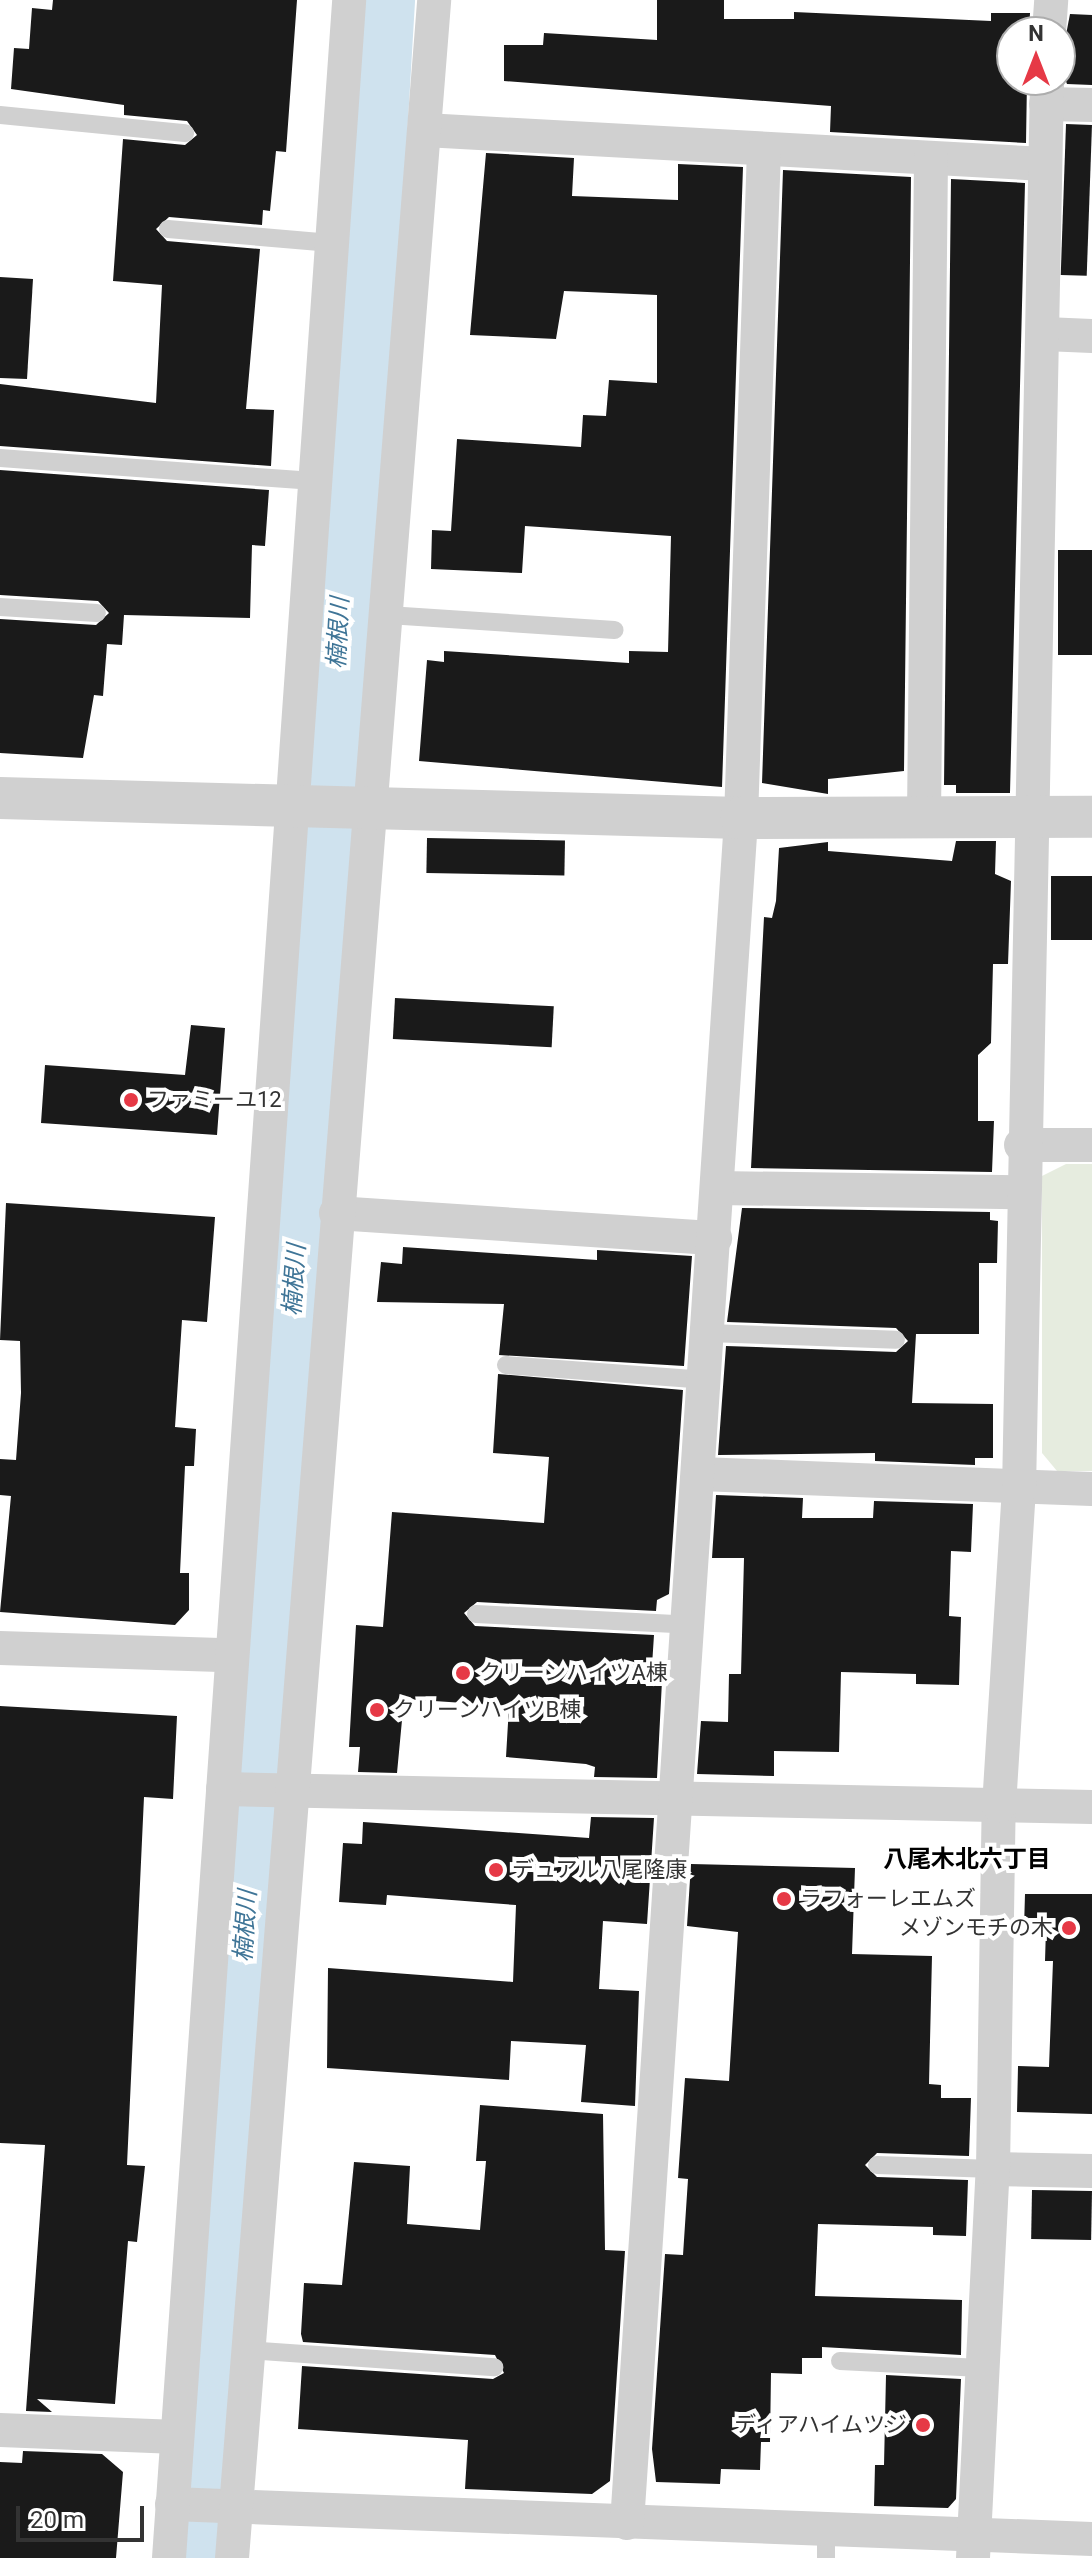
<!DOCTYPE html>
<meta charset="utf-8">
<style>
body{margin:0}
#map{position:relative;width:1092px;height:2558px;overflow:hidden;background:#fff;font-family:Roboto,"Noto Sans JP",sans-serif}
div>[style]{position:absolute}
.green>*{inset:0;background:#e6ecdf}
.river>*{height:76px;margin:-38px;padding:0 38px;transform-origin:38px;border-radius:38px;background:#cfe2ee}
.building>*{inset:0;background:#1a1a1a;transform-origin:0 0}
.service>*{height:18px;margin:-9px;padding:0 9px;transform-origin:9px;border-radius:9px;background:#d0d0d0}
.minor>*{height:34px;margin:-17px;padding:0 17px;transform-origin:17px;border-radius:17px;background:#d0d0d0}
.tertiary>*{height:42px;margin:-21px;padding:0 21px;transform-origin:21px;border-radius:21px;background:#d0d0d0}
.dots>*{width:22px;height:22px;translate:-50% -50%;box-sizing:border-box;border:4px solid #fff;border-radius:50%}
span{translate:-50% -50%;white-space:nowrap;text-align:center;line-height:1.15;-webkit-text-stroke:8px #fff;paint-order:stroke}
.poi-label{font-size:22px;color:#333}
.left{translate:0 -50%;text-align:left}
.right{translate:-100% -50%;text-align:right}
.water-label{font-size:24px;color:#3f7597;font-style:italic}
.neighbourhood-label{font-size:24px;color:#000;font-weight:700}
.north{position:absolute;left:996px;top:16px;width:80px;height:80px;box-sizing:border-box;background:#fff;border:2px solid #adadad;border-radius:50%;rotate:0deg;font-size:22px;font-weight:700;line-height:32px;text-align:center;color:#333}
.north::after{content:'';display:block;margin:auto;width:28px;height:36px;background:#e63946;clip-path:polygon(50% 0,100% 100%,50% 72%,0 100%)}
.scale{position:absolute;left:16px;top:2506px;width:128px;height:36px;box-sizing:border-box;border:4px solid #333;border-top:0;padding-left:10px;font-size:24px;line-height:28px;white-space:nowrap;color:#333;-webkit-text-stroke:6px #fff;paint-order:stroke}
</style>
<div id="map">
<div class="green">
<i style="clip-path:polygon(1066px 1164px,1092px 1164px,1092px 1471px,1057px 1471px,1042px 1453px,1042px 1176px)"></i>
</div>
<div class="river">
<i style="left:197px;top:2558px;width:1648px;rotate:-85.61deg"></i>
<i style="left:323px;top:915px;width:917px;rotate:-86.62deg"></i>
</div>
<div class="building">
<i style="clip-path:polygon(53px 0,297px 0,286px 152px,276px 151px,270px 211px,263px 210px,262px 225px,169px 217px,156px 229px,167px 241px,260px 249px,246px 409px,274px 410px,271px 466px,0 446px,0 384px,156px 403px,162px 285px,113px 281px,123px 139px,185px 145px,197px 135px,187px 121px,124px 115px,124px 105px,11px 89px,14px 48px,29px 49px,32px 8px,52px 10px)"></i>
<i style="clip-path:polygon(657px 0,724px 0,724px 19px,794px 19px,794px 12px,991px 21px,991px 13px,1030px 13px,1029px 32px,1012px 32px,1012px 80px,1027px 80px,1026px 143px,830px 132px,831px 106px,504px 81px,504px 45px,543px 45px,544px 33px,657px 40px)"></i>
<i style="clip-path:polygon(1070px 14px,1092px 15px,1092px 85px,1067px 84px,1060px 66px)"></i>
<i style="left:1066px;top:124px;width:26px;height:151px;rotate:2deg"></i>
<i style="clip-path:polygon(486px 153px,574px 158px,572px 196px,678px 200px,678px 164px,743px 167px,722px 787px,419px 761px,427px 660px,444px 662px,444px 651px,629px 663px,629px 651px,668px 652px,671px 536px,525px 526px,522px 573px,431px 569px,432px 530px,451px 531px,457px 439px,581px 447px,583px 415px,606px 416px,609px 380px,657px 383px,657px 295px,564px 291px,556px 339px,470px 335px)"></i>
<i style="clip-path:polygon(783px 170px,911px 177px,904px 771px,828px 779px,828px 794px,762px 783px)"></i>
<i style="clip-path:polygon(951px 179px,1025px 183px,1010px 793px,956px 793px,956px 785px,944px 785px)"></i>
<i style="clip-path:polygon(0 277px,33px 279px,27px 379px,0 378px)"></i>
<i style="clip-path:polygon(0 470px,269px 490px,265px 546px,252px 545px,250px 618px,124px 615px,122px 645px,107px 644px,103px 696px,94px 695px,83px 758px,0 753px,0 619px,96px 625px,109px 613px,98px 601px,0 595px)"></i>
<i style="left:1058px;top:550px;width:34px;height:105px"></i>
<i style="left:427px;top:838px;width:138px;height:35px;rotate:1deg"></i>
<i style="clip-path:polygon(956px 841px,996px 841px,995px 874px,1011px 881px,1008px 964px,993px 964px,991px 1043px,978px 1055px,978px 1121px,994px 1121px,992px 1172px,751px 1168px,764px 917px,772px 918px,776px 901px,779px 848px,828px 842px,828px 851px,952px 861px)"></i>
<i style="left:1092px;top:876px;width:64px;height:41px;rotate:90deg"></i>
<i style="left:395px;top:998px;width:159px;height:41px;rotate:3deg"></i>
<i style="clip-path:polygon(191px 1025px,225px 1028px,217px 1135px,41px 1123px,45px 1065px,185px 1075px)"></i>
<i style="clip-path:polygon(6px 1203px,215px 1217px,207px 1322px,182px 1320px,175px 1427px,196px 1429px,194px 1466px,185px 1466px,180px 1573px,189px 1573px,189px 1610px,175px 1625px,0 1612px,11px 1496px,0 1495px,0 1459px,16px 1460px,21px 1393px,20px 1341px,0 1340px)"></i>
<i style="clip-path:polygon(742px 1208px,990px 1212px,990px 1220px,998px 1221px,997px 1263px,979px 1263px,979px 1334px,916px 1334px,912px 1403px,993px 1404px,993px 1458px,975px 1458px,975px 1465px,875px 1461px,875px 1453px,718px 1455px,726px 1346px,896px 1352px,908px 1341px,896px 1328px,727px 1322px)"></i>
<i style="clip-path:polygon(403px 1247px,597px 1260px,597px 1250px,692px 1256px,684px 1366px,499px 1355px,504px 1304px,377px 1302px,381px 1262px,402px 1264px)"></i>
<i style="clip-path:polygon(498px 1374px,683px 1390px,669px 1594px,657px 1600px,656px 1611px,477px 1602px,464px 1613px,475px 1626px,654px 1635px,651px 1681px,662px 1681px,657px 1778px,594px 1777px,595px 1767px,586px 1764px,506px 1757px,509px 1706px,404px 1699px,397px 1773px,358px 1772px,360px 1747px,349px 1747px,356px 1625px,383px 1627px,392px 1512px,544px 1523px,549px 1457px,493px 1453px)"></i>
<i style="clip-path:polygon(716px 1495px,803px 1498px,802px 1518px,873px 1518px,874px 1501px,973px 1504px,971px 1552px,951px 1551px,949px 1616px,961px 1617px,959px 1685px,916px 1684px,916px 1674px,841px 1672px,839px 1752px,774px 1751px,774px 1776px,697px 1774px,701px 1721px,728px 1722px,729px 1674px,741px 1674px,744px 1558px,712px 1558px)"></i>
<i style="clip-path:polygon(0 1706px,177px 1716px,173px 1799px,144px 1797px,127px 2165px,145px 2166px,137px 2242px,128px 2241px,115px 2404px,37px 2399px,52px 2412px,26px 2411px,45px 2145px,0 2143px)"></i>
<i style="clip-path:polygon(591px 1817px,654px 1818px,647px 1924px,603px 1921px,599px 1989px,639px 1991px,635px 2106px,581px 2102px,586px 2045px,511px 2041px,509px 2080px,327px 2068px,328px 1968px,513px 1982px,516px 1905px,387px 1895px,386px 1905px,339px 1902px,343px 1843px,362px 1844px,363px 1822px,589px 1838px)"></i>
<i style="clip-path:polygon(691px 1864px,855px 1868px,852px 1954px,932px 1956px,929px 2084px,941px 2085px,941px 2098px,971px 2098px,969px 2156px,877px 2153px,865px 2165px,877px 2177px,968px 2180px,966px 2236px,933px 2235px,933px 2227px,818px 2224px,815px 2296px,962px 2300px,961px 2355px,822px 2347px,822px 2358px,802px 2358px,802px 2374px,771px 2373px,770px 2442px,761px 2442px,760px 2470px,721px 2469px,720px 2484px,656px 2482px,652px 2449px,665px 2254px,683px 2255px,688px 2179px,678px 2178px,685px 2078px,729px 2081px,738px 1932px,687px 1926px)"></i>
<i style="clip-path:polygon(1025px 1894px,1092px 1894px,1092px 2114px,1017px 2112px,1018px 2066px,1049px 2067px,1053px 1961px,1045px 1961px,1046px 1928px,1024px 1928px)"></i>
<i style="clip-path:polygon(480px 2105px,603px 2114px,605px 2250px,625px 2251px,610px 2481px,592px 2494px,465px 2489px,468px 2440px,298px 2429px,302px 2366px,493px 2379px,504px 2373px,495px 2355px,303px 2342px,301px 2334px,304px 2283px,342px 2285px,354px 2162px,410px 2166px,407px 2224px,480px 2230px,486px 2161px,476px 2161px)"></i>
<i style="left:1032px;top:2190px;width:60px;height:49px;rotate:1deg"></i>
<i style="clip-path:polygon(886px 2375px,961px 2379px,956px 2499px,948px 2508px,874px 2506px,875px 2465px,884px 2465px)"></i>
<i style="clip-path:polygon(23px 2451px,102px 2454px,123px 2472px,116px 2558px,0 2558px,0 2462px,22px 2463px)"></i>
</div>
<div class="service">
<i style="left:0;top:115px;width:186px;rotate:5.6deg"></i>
<i style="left:168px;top:229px;width:164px;rotate:4.9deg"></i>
<i style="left:0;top:458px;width:315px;rotate:4.2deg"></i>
<i style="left:0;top:607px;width:97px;rotate:3.5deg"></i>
<i style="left:388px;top:615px;width:227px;rotate:3.8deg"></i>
<i style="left:709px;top:1333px;width:187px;rotate:2.1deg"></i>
<i style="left:506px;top:1365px;width:201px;rotate:4.3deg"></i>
<i style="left:476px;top:1614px;width:214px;rotate:2.9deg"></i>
<i style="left:877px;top:2165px;width:116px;rotate:2deg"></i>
<i style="left:248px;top:2350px;width:247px;rotate:4deg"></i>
<i style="left:840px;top:2361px;width:141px;rotate:2.8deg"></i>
<i style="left:826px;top:2558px;width:28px;rotate:-90deg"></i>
</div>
<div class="minor">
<i style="left:1049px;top:32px;width:32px;rotate:-86deg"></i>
<i style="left:1046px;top:104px;width:46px;rotate:1.2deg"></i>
<i style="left:425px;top:130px;width:621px;rotate:3.14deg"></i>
<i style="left:1045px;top:334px;width:47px;rotate:2.4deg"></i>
<i style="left:924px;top:816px;width:658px;rotate:-89.39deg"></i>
<i style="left:1021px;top:1145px;width:71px"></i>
<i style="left:718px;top:1188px;width:302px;rotate:0.8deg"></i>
<i style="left:336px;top:1213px;width:380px;rotate:3.8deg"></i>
<i style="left:700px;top:1474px;width:392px;rotate:2.2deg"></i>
<i style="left:0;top:1648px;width:228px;rotate:1.8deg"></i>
<i style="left:223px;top:1789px;width:869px;rotate:1.19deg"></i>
<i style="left:993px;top:2169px;width:99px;rotate:1.2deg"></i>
<i style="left:0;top:2430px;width:177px;rotate:2.3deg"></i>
<i style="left:172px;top:2504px;width:921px;rotate:2.18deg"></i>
<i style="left:627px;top:2523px;width:1709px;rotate:-86.17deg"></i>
<i style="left:741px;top:818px;width:668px;rotate:-88.03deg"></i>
<i style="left:169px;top:2558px;width:2564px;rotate:-85.97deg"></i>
<i style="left:232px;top:2558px;width:2566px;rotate:-85.48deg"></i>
<i style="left:973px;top:2558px;width:390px;rotate:-87.1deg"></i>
<i style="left:993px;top:2169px;width:363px;rotate:-89.1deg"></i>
<i style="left:999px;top:1806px;width:317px;rotate:-86.4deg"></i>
<i style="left:1019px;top:1490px;width:1410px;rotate:-88.86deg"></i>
</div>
<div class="tertiary">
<i style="left:0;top:798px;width:741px;rotate:1.55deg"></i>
<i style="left:741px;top:818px;width:351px;rotate:-0.2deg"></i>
</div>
<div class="dots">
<i style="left:131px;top:1100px;background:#e63946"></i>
<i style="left:463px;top:1673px;background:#e63946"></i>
<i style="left:377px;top:1710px;background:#e63946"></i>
<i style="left:496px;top:1870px;background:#e63946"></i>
<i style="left:784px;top:1899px;background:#e63946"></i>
<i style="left:1069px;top:1928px;background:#e63946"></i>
<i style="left:923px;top:2425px;background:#e63946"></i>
</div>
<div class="poi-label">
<span class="left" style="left:147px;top:1100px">ファミーユ12</span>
<span class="left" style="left:479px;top:1673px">クリーンハイツA棟</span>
<span class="left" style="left:393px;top:1710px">クリーンハイツB棟</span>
<span class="left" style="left:512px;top:1870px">デュアル八尾隆康</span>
<span class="left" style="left:800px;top:1899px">ラフォーレエムズ</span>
<span class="right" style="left:1053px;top:1928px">メゾンモチの木</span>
<span class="right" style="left:907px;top:2425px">ディアハイムツジ</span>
</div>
<div class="water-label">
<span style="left:339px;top:633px;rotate:-87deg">楠根川</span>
<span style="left:295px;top:1280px;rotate:-86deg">楠根川</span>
<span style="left:246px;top:1926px;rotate:-86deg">楠根川</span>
</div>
<div class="neighbourhood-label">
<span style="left:967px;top:1860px">八尾木北六丁目</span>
</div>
<div class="north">N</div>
<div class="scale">20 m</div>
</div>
